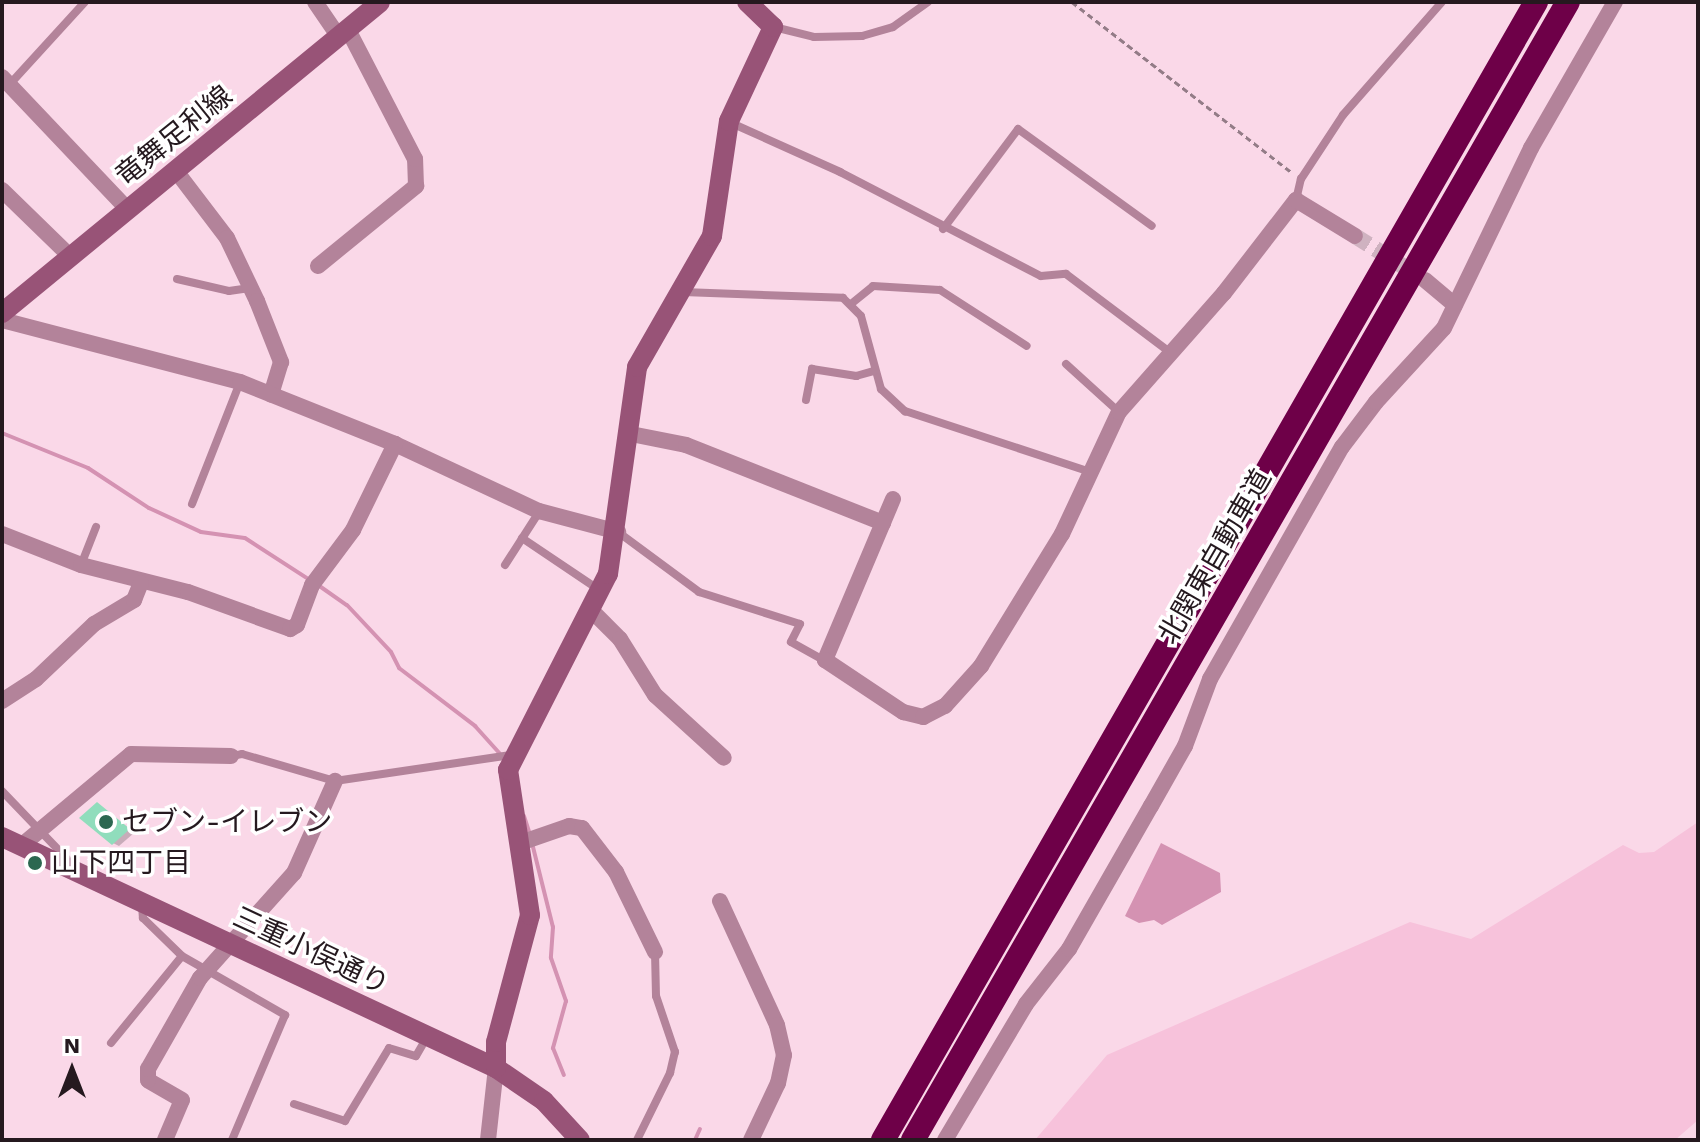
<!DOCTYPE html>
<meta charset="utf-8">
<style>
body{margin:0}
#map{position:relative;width:1700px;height:1142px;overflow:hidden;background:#fad8e8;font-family:"Work Sans","Noto Sans JP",sans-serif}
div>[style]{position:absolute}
.green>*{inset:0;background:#f7c2db}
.water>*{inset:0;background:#d492b2}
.shadow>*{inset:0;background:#0003}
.stream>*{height:4px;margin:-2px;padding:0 2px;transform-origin:2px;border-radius:2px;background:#d492b2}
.building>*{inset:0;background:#90ddbc}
.street-tunnel>*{height:16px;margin-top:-8px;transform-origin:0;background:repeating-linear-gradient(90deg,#cfb2c0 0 16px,transparent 0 24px)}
.path>*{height:3px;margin-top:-1.5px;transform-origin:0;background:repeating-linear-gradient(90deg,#937c87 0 6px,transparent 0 10px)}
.lane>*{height:8px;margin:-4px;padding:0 4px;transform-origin:4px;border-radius:4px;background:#b3839a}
.street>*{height:16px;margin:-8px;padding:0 8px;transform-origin:8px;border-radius:8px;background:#b3839a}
.secondary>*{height:20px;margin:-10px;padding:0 10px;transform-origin:10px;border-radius:10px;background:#985377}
.highway>*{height:24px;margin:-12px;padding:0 12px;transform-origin:12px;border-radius:12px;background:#6e0048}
.dots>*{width:22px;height:22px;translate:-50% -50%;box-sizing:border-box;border:4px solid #fff;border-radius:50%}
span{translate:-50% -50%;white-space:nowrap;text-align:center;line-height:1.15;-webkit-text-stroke:7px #fff;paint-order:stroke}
.street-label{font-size:28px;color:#25191f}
.poi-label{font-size:28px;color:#25191f}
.left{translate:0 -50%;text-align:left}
.frame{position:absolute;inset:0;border:4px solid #25191f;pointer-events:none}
.north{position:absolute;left:32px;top:1030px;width:80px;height:80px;-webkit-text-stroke:6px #fff;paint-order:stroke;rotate:0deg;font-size:22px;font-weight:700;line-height:32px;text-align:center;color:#25191f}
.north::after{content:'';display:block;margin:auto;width:28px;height:36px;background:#25191f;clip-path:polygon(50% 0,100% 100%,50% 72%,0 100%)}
</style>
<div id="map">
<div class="green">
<i style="clip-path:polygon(1698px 822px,1698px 1120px,1675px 1140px,1035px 1140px,1107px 1055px,1410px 922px,1471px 939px,1623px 845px,1639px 853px,1654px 852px)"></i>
</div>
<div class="water">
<i style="clip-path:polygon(1161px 843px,1220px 873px,1221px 892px,1162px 925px,1154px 920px,1139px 923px,1125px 916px)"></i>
</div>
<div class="shadow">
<i style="clip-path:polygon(103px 808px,134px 833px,119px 846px,113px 843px)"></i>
</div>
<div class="stream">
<i style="left:2px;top:433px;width:93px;rotate:22.1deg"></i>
<i style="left:88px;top:468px;width:73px;rotate:33.3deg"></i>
<i style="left:149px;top:508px;width:57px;rotate:24.8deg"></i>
<i style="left:201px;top:532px;width:44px;rotate:7.8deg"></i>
<i style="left:245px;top:538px;width:77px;rotate:32.9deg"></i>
<i style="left:318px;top:585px;width:35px;rotate:35deg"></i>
<i style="left:347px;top:605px;width:64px;rotate:46.9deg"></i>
<i style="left:391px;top:652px;width:18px;rotate:63deg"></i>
<i style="left:399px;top:668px;width:96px;rotate:37.3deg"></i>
<i style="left:475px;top:726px;width:38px;rotate:48deg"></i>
<i style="left:524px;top:816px;width:19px;rotate:72deg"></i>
<i style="left:532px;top:843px;width:87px;rotate:76deg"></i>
<i style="left:553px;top:927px;width:31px;rotate:94deg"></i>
<i style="left:551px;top:958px;width:46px;rotate:70.8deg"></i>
<i style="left:566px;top:1001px;width:49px;rotate:105.5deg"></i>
<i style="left:553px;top:1048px;width:29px;rotate:68deg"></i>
<i style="left:695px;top:1140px;width:12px;rotate:-66deg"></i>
</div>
<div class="building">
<i style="clip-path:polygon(97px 802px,130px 829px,112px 845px,79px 818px)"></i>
</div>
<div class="street-tunnel">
<i style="left:1355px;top:236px;width:77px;rotate:32.2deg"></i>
</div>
<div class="path">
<i style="left:1072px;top:2px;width:277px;rotate:37.8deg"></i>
</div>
<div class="lane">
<i style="left:774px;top:27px;width:41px;rotate:14deg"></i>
<i style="left:814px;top:37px;width:48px;rotate:-1.2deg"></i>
<i style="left:862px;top:36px;width:32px;rotate:-16deg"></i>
<i style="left:893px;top:27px;width:43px;rotate:-35.5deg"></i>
<i style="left:10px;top:84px;width:111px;rotate:-47.6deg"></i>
<i style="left:729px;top:122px;width:122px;rotate:24.2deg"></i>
<i style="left:840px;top:172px;width:226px;rotate:27.4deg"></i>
<i style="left:1041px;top:276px;width:25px;rotate:-5deg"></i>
<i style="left:1066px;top:274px;width:133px;rotate:37deg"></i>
<i style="left:1296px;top:200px;width:22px;rotate:-77deg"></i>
<i style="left:1301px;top:179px;width:77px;rotate:-56.7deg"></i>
<i style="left:1343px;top:115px;width:150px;rotate:-48.8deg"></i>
<i style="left:943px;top:229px;width:125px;rotate:-53.1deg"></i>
<i style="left:1018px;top:129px;width:165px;rotate:35.9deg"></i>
<i style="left:177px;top:279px;width:53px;rotate:13deg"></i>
<i style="left:229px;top:291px;width:21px;rotate:-8deg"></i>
<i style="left:683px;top:292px;width:160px;rotate:2.1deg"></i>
<i style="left:843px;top:298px;width:25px;rotate:45deg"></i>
<i style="left:861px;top:316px;width:76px;rotate:74.7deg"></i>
<i style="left:881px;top:389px;width:33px;rotate:43deg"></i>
<i style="left:905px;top:411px;width:196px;rotate:18.2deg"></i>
<i style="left:851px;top:304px;width:28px;rotate:-39deg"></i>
<i style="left:873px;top:286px;width:67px;rotate:3.4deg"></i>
<i style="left:940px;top:290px;width:103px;rotate:32.8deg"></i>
<i style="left:1066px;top:364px;width:72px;rotate:42.2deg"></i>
<i style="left:806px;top:400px;width:32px;rotate:-79deg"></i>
<i style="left:812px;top:369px;width:45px;rotate:9deg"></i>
<i style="left:856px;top:376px;width:18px;rotate:-16deg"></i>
<i style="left:192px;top:504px;width:131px;rotate:-68.5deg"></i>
<i style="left:618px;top:532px;width:101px;rotate:36.5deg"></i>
<i style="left:699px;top:592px;width:106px;rotate:17.6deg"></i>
<i style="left:800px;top:624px;width:20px;rotate:117deg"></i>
<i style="left:791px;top:642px;width:38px;rotate:29deg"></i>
<i style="left:522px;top:538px;width:92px;rotate:33.9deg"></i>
<i style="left:81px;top:565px;width:41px;rotate:-68.5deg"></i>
<i style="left:505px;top:565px;width:63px;rotate:-57.3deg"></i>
<i style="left:231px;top:756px;width:11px;rotate:-10deg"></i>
<i style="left:242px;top:754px;width:97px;rotate:16.2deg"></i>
<i style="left:335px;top:781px;width:178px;rotate:-8.4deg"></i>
<i style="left:2px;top:791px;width:98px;rotate:46.2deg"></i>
<i style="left:142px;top:905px;width:13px;rotate:86deg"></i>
<i style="left:143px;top:918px;width:54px;rotate:44.3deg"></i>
<i style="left:182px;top:956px;width:119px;rotate:29.8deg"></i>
<i style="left:285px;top:1015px;width:136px;rotate:113deg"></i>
<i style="left:111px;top:1043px;width:112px;rotate:-50.8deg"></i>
<i style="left:294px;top:1104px;width:54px;rotate:18.4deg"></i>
<i style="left:345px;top:1121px;width:85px;rotate:-58.9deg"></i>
<i style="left:389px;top:1048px;width:28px;rotate:17deg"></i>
<i style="left:416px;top:1056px;width:22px;rotate:-60deg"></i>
<i style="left:637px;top:1140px;width:75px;rotate:-63.8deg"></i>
<i style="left:670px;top:1073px;width:22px;rotate:-77deg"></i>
<i style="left:675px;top:1052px;width:59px;rotate:-108.7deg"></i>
<i style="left:656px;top:996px;width:44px;rotate:-91.3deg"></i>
</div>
<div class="street">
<i style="left:315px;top:2px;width:42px;rotate:55.6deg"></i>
<i style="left:2px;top:77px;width:183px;rotate:46.5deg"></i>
<i style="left:176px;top:171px;width:84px;rotate:52.7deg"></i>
<i style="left:227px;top:238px;width:70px;rotate:64.5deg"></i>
<i style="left:257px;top:301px;width:66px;rotate:68.5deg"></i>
<i style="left:281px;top:362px;width:34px;rotate:107deg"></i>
<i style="left:2px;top:190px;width:96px;rotate:44.2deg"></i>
<i style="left:318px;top:266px;width:127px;rotate:-39.2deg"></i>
<i style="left:416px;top:186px;width:27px;rotate:-92deg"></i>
<i style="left:415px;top:159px;width:145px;rotate:-117.4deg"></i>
<i style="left:1425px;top:280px;width:39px;rotate:40deg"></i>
<i style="left:2px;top:320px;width:246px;rotate:14.6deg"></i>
<i style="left:240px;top:382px;width:167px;rotate:21.8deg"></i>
<i style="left:395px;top:444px;width:159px;rotate:25deg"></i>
<i style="left:539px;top:511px;width:82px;rotate:14.9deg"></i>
<i style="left:626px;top:433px;width:61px;rotate:11.3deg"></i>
<i style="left:686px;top:445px;width:212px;rotate:21.6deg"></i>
<i style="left:893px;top:499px;width:175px;rotate:112.9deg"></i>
<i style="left:825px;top:660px;width:94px;rotate:33.7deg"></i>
<i style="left:903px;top:712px;width:21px;rotate:14deg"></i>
<i style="left:923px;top:717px;width:25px;rotate:-27deg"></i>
<i style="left:945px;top:706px;width:54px;rotate:-48deg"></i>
<i style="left:981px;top:666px;width:155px;rotate:-58.5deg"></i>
<i style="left:1062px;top:534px;width:135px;rotate:-65deg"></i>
<i style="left:1119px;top:412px;width:159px;rotate:-48.6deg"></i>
<i style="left:1224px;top:293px;width:118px;rotate:-52.3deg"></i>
<i style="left:1296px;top:200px;width:69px;rotate:31.4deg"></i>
<i style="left:2px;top:534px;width:85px;rotate:21.4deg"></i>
<i style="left:81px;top:565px;width:110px;rotate:14.2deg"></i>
<i style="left:188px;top:592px;width:109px;rotate:19.9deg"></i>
<i style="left:290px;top:629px;width:8px;rotate:-30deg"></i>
<i style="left:297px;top:625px;width:43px;rotate:-69.4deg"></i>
<i style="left:312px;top:585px;width:69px;rotate:-53.3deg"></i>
<i style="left:353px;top:530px;width:96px;rotate:-64deg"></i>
<i style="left:593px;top:612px;width:38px;rotate:45deg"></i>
<i style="left:620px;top:639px;width:66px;rotate:58deg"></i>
<i style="left:655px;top:695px;width:93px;rotate:42.4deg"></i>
<i style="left:2px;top:701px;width:40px;rotate:-32.9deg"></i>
<i style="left:36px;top:679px;width:80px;rotate:-43.5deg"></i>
<i style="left:94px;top:624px;width:47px;rotate:-31deg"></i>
<i style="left:134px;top:600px;width:18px;rotate:-68deg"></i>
<i style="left:520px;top:843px;width:52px;rotate:-19.1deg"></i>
<i style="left:569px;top:826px;width:13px;rotate:9deg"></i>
<i style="left:582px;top:828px;width:56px;rotate:52.3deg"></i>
<i style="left:616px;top:872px;width:89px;rotate:64deg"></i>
<i style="left:21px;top:846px;width:143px;rotate:-39.9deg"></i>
<i style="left:131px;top:754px;width:100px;rotate:1.1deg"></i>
<i style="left:720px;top:901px;width:136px;rotate:65.3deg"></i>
<i style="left:777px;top:1025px;width:31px;rotate:77deg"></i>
<i style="left:784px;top:1055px;width:29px;rotate:102deg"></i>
<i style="left:778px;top:1083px;width:63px;rotate:115.3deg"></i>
<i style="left:165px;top:1140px;width:43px;rotate:-67deg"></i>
<i style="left:182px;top:1100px;width:39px;rotate:-150deg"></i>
<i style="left:148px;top:1080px;width:11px;rotate:-90deg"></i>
<i style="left:148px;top:1069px;width:105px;rotate:-60.3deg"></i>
<i style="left:200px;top:978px;width:141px;rotate:-48.2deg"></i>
<i style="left:294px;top:873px;width:101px;rotate:-66deg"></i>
<i style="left:488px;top:1140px;width:72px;rotate:-83.7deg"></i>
<i style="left:945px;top:1140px;width:158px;rotate:-59.2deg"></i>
<i style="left:1026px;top:1004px;width:70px;rotate:-52deg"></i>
<i style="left:1069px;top:949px;width:165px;rotate:-60.2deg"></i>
<i style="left:1151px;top:806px;width:69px;rotate:-60.5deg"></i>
<i style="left:1185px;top:746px;width:72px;rotate:-69.5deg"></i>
<i style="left:1210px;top:679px;width:267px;rotate:-60.4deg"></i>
<i style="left:1342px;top:447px;width:56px;rotate:-52.9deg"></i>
<i style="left:1376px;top:402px;width:100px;rotate:-47.4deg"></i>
<i style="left:1444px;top:328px;width:200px;rotate:-64.2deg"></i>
<i style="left:1531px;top:148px;width:168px;rotate:-60.1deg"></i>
</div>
<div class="secondary">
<i style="left:2px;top:313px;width:489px;rotate:-39.4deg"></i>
<i style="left:2px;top:837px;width:545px;rotate:25.06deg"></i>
<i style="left:496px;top:1068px;width:58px;rotate:34.5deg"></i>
<i style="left:544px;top:1101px;width:53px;rotate:47.3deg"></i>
<i style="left:496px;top:1068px;width:26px;rotate:-90deg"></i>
<i style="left:496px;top:1042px;width:131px;rotate:-75deg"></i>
<i style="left:530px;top:915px;width:147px;rotate:-98.6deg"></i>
<i style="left:508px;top:770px;width:220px;rotate:-63deg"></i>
<i style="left:608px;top:574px;width:209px;rotate:-82deg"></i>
<i style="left:637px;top:367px;width:151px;rotate:-60.2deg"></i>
<i style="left:712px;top:236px;width:116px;rotate:-81.6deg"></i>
<i style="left:729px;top:121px;width:104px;rotate:-64.9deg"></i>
<i style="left:773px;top:27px;width:36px;rotate:-136deg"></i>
</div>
<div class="highway">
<i style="left:883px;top:1140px;width:1312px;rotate:-60.15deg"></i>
<i style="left:913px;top:1140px;width:1313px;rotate:-60.08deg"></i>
</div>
<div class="dots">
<i style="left:106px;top:822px;background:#2c6750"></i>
<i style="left:35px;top:863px;background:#2c6750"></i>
</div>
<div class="street-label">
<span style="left:174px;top:136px;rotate:-39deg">竜舞足利線</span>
<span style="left:1215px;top:557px;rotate:-60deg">北関東自動車道</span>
<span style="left:311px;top:951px;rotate:25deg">三重小俣通り</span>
</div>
<div class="poi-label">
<span class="left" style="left:122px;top:822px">セブン-イレブン</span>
<span class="left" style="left:51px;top:863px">山下四丁目</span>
</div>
<div class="frame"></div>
<div class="north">N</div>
</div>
